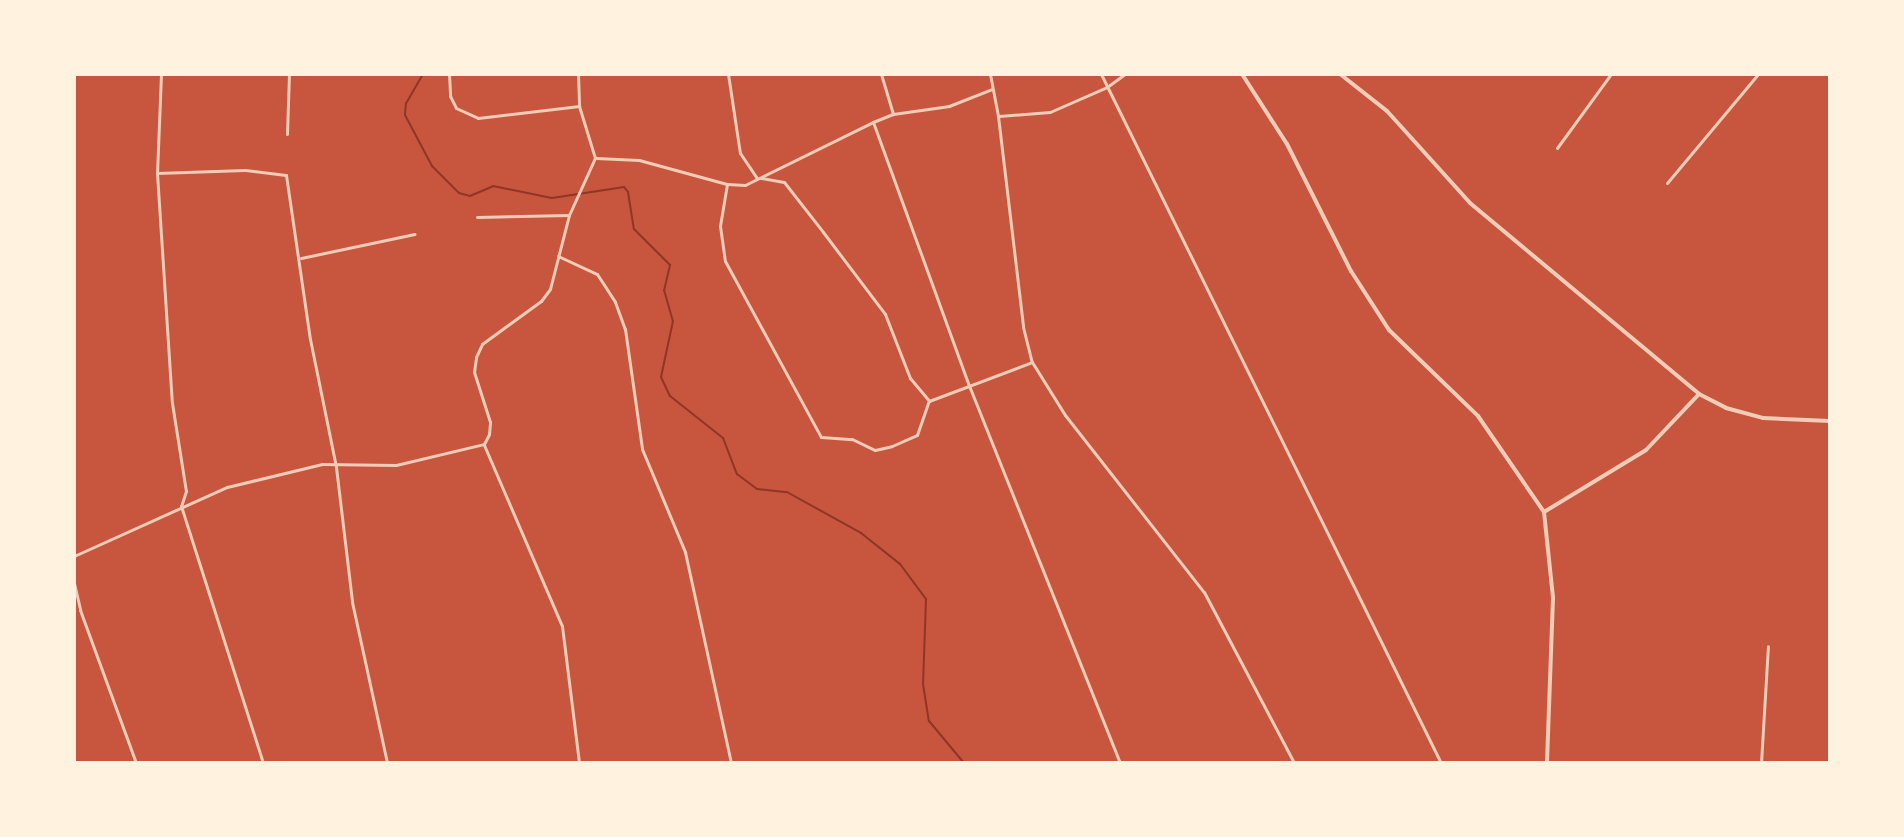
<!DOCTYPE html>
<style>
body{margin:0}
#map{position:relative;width:1904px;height:837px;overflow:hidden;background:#c8553d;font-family:Overpass,sans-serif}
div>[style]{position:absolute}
.stream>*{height:2px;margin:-1px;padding:0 1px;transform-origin:1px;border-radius:1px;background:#8f3625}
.minor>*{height:3px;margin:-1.5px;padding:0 1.5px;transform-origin:1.5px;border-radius:1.5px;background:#f1ccb7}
.tertiary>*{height:4px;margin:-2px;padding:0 2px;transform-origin:2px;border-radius:2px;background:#f1ccb7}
span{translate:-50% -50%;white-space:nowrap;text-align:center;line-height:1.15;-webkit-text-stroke:6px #fff3e0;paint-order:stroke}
.frame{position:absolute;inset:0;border:76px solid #fff3e0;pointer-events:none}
</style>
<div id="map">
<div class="stream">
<i style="left:423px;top:74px;width:34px;rotate:120deg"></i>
<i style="left:406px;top:103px;width:12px;rotate:95deg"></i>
<i style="left:405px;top:115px;width:58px;rotate:62.1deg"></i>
<i style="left:432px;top:166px;width:38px;rotate:45deg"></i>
<i style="left:459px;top:193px;width:11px;rotate:15deg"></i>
<i style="left:470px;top:196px;width:25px;rotate:-23deg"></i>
<i style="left:493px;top:186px;width:60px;rotate:11.5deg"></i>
<i style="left:552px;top:198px;width:73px;rotate:-8.7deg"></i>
<i style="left:624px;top:187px;width:6px;rotate:51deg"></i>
<i style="left:628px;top:192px;width:37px;rotate:81deg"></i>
<i style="left:634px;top:229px;width:51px;rotate:45deg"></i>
<i style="left:670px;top:265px;width:26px;rotate:103deg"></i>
<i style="left:664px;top:290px;width:32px;rotate:74deg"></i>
<i style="left:673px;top:321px;width:57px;rotate:102.1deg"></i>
<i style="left:661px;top:377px;width:21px;rotate:65deg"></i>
<i style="left:670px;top:396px;width:68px;rotate:38.4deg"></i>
<i style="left:723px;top:438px;width:39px;rotate:69deg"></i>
<i style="left:737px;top:474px;width:25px;rotate:37deg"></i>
<i style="left:757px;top:489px;width:30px;rotate:6deg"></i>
<i style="left:787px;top:492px;width:85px;rotate:29deg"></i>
<i style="left:861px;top:533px;width:50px;rotate:38.5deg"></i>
<i style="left:900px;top:564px;width:44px;rotate:53.4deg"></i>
<i style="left:926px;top:599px;width:85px;rotate:92deg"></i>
<i style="left:923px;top:684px;width:37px;rotate:81deg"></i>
<i style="left:929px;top:721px;width:55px;rotate:50.2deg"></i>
</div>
<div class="minor">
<i style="left:161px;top:74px;width:99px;rotate:92.3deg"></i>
<i style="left:157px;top:173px;width:230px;rotate:86.3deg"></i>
<i style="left:172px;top:403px;width:89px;rotate:81deg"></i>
<i style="left:186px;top:491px;width:16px;rotate:108deg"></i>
<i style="left:181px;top:506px;width:270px;rotate:72.3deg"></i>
<i style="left:449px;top:74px;width:22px;rotate:87deg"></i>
<i style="left:450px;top:96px;width:13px;rotate:63deg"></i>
<i style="left:456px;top:108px;width:24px;rotate:24deg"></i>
<i style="left:478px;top:118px;width:102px;rotate:-6.8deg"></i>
<i style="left:578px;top:74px;width:32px;rotate:88deg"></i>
<i style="left:579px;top:106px;width:54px;rotate:72.9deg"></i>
<i style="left:728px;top:74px;width:80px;rotate:81.4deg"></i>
<i style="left:740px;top:153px;width:30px;rotate:56deg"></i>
<i style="left:881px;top:74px;width:42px;rotate:73.3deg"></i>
<i style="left:990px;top:74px;width:43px;rotate:79.2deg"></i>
<i style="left:998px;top:116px;width:212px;rotate:83.2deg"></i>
<i style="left:1023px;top:327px;width:36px;rotate:76deg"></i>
<i style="left:1032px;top:362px;width:62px;rotate:58.1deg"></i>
<i style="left:1065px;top:415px;width:225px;rotate:51.9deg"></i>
<i style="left:1204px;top:592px;width:193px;rotate:62.2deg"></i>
<i style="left:1101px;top:74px;width:768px;rotate:63.74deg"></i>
<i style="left:999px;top:116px;width:51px;rotate:-4.5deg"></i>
<i style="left:1050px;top:112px;width:62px;rotate:-23.7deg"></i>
<i style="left:1107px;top:87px;width:22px;rotate:-36deg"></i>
<i style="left:873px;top:122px;width:283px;rotate:70deg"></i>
<i style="left:970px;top:388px;width:404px;rotate:68.2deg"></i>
<i style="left:287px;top:134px;width:60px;rotate:-88.1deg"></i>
<i style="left:1557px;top:148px;width:92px;rotate:-53.9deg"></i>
<i style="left:596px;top:158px;width:43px;rotate:2.7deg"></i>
<i style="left:639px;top:160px;width:91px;rotate:15.3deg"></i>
<i style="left:727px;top:184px;width:18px;rotate:3deg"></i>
<i style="left:745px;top:185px;width:143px;rotate:-26.2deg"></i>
<i style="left:873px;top:122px;width:22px;rotate:-22deg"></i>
<i style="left:893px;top:114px;width:57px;rotate:-8.1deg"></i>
<i style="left:949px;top:106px;width:46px;rotate:-21.6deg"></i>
<i style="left:157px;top:173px;width:88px;rotate:-2deg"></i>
<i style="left:245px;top:170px;width:41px;rotate:7deg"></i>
<i style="left:286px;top:175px;width:166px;rotate:81.7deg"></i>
<i style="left:310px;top:339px;width:131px;rotate:78.5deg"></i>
<i style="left:336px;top:467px;width:136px;rotate:83.2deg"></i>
<i style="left:352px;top:602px;width:165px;rotate:77.7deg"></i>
<i style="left:761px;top:178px;width:23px;rotate:10deg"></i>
<i style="left:784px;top:182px;width:63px;rotate:52deg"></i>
<i style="left:823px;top:232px;width:103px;rotate:52.9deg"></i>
<i style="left:885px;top:314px;width:69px;rotate:68.7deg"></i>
<i style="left:910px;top:378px;width:30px;rotate:50deg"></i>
<i style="left:1667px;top:183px;width:142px;rotate:-50.1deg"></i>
<i style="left:727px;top:184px;width:43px;rotate:99.5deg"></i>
<i style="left:720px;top:226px;width:35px;rotate:82deg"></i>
<i style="left:725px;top:261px;width:200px;rotate:61.4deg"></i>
<i style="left:821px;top:437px;width:31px;rotate:4deg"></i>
<i style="left:852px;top:439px;width:25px;rotate:26deg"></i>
<i style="left:875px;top:450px;width:17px;rotate:-13deg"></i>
<i style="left:892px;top:446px;width:27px;rotate:-24deg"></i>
<i style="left:917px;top:435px;width:36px;rotate:-71deg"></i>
<i style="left:929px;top:401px;width:110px;rotate:-20.7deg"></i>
<i style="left:477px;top:217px;width:92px;rotate:-1.2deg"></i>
<i style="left:558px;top:256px;width:43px;rotate:24.8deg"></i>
<i style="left:597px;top:274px;width:33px;rotate:57deg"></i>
<i style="left:615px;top:302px;width:29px;rotate:70deg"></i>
<i style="left:625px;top:329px;width:121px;rotate:81.9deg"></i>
<i style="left:642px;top:449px;width:112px;rotate:67.3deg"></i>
<i style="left:685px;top:552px;width:216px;rotate:77.7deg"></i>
<i style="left:301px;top:258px;width:116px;rotate:-11.9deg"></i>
<i style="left:484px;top:445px;width:197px;rotate:66.7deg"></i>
<i style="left:562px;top:626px;width:138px;rotate:82.9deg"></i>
<i style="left:74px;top:556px;width:168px;rotate:-24.3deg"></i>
<i style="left:227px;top:487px;width:98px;rotate:-13.6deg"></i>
<i style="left:322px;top:464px;width:74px;rotate:0.8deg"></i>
<i style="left:396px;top:465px;width:90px;rotate:-13.4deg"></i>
<i style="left:484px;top:444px;width:11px;rotate:-63deg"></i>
<i style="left:489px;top:434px;width:12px;rotate:-85deg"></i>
<i style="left:490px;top:422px;width:52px;rotate:-107.7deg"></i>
<i style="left:474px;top:372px;width:15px;rotate:-82deg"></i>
<i style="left:476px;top:357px;width:14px;rotate:-65deg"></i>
<i style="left:482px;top:344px;width:73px;rotate:-36.1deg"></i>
<i style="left:541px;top:301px;width:15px;rotate:-53deg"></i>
<i style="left:550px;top:289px;width:76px;rotate:-75.6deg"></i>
<i style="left:569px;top:215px;width:63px;rotate:-65.5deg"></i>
<i style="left:74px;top:583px;width:28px;rotate:77deg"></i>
<i style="left:80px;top:610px;width:163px;rotate:69.9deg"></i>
<i style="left:1761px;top:763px;width:117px;rotate:-86.6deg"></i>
</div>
<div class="tertiary">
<i style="left:1242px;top:74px;width:83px;rotate:57.3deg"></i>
<i style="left:1287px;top:144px;width:142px;rotate:63.3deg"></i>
<i style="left:1351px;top:271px;width:70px;rotate:57.2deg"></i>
<i style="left:1389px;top:330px;width:124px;rotate:44deg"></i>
<i style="left:1478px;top:416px;width:116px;rotate:55.5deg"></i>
<i style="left:1544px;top:512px;width:86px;rotate:84deg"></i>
<i style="left:1553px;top:598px;width:165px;rotate:92.1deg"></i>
<i style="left:1340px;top:74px;width:60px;rotate:38.2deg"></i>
<i style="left:1387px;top:111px;width:124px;rotate:47.9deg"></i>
<i style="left:1470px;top:203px;width:298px;rotate:39.8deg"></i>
<i style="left:1699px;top:394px;width:30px;rotate:27deg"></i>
<i style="left:1726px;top:408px;width:38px;rotate:15deg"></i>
<i style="left:1763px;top:418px;width:67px;rotate:2.6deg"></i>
<i style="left:1544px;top:512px;width:119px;rotate:-31.3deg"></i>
<i style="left:1646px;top:450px;width:77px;rotate:-46.6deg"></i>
</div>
<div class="frame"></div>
</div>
